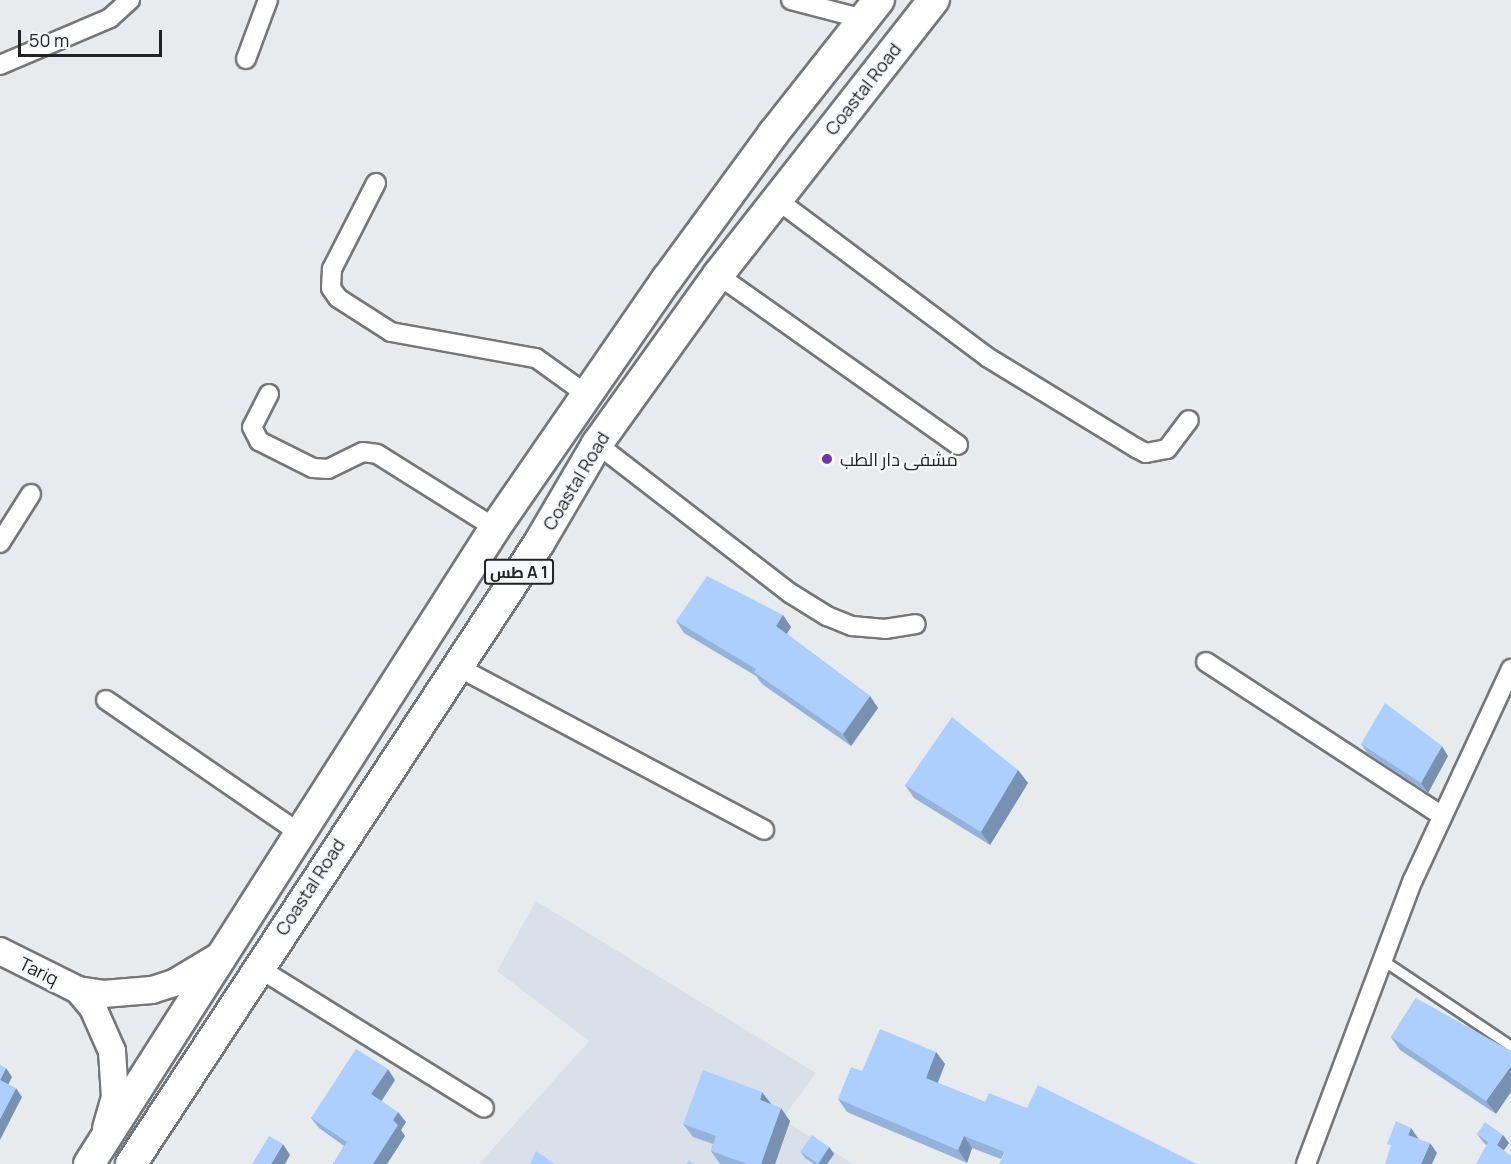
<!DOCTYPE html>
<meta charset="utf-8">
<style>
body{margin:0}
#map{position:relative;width:1511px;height:1164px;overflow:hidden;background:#e8ebee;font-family:Manrope,Cairo,sans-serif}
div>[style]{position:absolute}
.built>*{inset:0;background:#d9e0ea}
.roads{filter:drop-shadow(2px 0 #74777a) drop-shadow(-2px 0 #74777a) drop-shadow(0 2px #74777a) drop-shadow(0 -2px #74777a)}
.service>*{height:9px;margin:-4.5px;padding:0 4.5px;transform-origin:4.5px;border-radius:4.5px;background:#fff}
.minor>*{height:18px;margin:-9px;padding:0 9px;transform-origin:9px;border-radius:9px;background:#fff}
.secondary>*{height:26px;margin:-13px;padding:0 13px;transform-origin:13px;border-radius:13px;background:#fff}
.trunk>*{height:30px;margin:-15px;padding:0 15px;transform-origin:15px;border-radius:15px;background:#fff}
.wall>*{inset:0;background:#95b2da}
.shaded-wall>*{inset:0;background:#7991b1}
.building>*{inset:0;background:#adcffd;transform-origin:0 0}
.dots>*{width:16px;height:16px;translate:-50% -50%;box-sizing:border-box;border:3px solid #f6f8fc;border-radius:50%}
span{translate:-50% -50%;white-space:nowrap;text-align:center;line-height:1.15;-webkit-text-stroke:4.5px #f6f8fc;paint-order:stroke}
.shield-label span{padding:2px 4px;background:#f6f8fc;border:2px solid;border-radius:4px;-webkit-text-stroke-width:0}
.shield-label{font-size:16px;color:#212223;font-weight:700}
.street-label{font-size:18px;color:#212223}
.poi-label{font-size:18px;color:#212223}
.left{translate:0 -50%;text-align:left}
.scale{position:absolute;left:18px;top:30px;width:144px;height:27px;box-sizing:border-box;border:3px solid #212223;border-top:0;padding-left:8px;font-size:18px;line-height:21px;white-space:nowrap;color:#212223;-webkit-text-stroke:4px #f6f8fc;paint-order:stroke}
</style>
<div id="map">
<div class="built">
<i style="clip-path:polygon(536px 901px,816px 1073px,782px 1119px,853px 1164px,479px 1164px,589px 1041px,497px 971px)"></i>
</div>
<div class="roads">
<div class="service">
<i style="left:1381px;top:959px;width:156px;rotate:33.8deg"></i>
</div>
<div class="minor">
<i style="left:791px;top:0;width:75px;rotate:14.6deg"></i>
<i style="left:246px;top:59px;width:63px;rotate:-69.6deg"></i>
<i style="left:0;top:65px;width:120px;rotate:-23.1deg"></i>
<i style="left:110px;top:18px;width:27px;rotate:-42deg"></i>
<i style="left:376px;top:183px;width:97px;rotate:117.1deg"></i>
<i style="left:332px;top:269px;width:19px;rotate:93deg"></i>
<i style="left:331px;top:288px;width:12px;rotate:55deg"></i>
<i style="left:338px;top:298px;width:63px;rotate:32.7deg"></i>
<i style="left:391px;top:332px;width:147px;rotate:10.2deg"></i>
<i style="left:536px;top:358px;width:62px;rotate:35.8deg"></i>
<i style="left:776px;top:199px;width:264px;rotate:36.8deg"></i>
<i style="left:987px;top:357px;width:175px;rotate:31.4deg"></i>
<i style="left:1136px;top:448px;width:11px;rotate:27deg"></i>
<i style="left:1146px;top:453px;width:21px;rotate:-11deg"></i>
<i style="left:1167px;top:449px;width:36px;rotate:-53deg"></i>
<i style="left:718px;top:275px;width:294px;rotate:35.3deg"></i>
<i style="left:269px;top:394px;width:37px;rotate:117deg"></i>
<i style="left:252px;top:427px;width:16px;rotate:63deg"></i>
<i style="left:259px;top:441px;width:60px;rotate:26.6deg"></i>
<i style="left:313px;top:468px;width:15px;rotate:4deg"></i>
<i style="left:328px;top:469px;width:39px;rotate:-26deg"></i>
<i style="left:363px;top:452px;width:14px;rotate:8deg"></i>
<i style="left:377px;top:454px;width:139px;rotate:32.1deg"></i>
<i style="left:597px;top:444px;width:244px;rotate:37.7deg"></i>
<i style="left:790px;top:593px;width:44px;rotate:31.9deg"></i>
<i style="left:827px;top:616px;width:27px;rotate:22deg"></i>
<i style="left:852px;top:626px;width:33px;rotate:5deg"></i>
<i style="left:885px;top:629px;width:31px;rotate:-9deg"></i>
<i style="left:0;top:543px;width:58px;rotate:-57.7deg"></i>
<i style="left:1206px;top:662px;width:280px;rotate:33.1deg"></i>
<i style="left:456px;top:666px;width:349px;rotate:28deg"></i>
<i style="left:106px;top:700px;width:237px;rotate:34.5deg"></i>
<i style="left:257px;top:967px;width:267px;rotate:31.8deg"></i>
<i style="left:1306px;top:1164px;width:303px;rotate:-69.4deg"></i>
<i style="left:1413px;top:880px;width:233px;rotate:-65.1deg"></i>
</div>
<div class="secondary">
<i style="left:0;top:951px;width:87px;rotate:26.6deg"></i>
<i style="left:78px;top:990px;width:25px;rotate:9deg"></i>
<i style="left:103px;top:994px;width:49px;rotate:-4.7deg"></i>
<i style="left:152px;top:990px;width:25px;rotate:-18deg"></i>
<i style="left:176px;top:982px;width:52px;rotate:-31deg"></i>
<i style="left:78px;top:990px;width:23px;rotate:50deg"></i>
<i style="left:93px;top:1008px;width:47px;rotate:66.2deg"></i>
<i style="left:112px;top:1051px;width:46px;rotate:86.3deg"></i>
<i style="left:115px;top:1097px;width:32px;rotate:106deg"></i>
</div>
<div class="trunk">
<i style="left:89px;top:1164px;width:755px;rotate:-57.45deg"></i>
<i style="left:495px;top:528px;width:303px;rotate:-55.4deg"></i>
<i style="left:667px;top:279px;width:180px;rotate:-53.8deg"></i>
<i style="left:773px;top:134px;width:171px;rotate:-51.7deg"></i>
<i style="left:131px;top:1164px;width:743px;rotate:-56.69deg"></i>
<i style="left:539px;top:543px;width:115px;rotate:-59.6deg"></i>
<i style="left:597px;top:444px;width:208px;rotate:-54.4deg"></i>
<i style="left:718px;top:275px;width:350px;rotate:-51.9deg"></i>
</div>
</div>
<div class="wall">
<i style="clip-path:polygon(783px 615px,791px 627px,787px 634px,870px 696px,878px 708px,851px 746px,762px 684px,756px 676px,684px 633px,676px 621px)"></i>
<i style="clip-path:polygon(1361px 744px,1448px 756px,1428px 793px,1368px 754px)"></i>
<i style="clip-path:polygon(1018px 770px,1028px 783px,990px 845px,914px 798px,905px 785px)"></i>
<i style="clip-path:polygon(1416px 998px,1496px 1114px,1400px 1050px,1391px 1037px)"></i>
<i style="clip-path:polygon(936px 1052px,945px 1064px,938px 1083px,985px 1102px,1027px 1108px,1001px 1159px,972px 1148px,967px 1163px,847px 1112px,838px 1099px)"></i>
<i style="clip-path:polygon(395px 1080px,381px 1101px,406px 1122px,401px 1130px,405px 1136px,387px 1164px,333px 1164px,344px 1146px,319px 1128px,311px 1118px)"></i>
<i style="clip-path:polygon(771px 1104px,790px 1121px,775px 1164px,720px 1164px,711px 1151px,713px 1144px,693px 1137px,683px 1124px)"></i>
<i style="clip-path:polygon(1477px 1134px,1503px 1135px,1509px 1143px,1504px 1150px,1486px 1145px,1483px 1142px)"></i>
<i style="clip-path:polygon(829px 1147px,834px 1154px,827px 1164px,814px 1164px,805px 1158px,801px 1152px)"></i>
</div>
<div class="shaded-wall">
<i style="clip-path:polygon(783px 615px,791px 627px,784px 638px,776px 626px)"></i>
<i style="clip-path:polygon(870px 696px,878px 708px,851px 746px,843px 734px)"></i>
<i style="clip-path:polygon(1442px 746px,1448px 756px,1428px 793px,1421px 783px)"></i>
<i style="clip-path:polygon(1018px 770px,1028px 783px,990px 845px,981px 832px)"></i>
<i style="clip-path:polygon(936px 1052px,945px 1064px,934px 1091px,926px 1078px)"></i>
<i style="clip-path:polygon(1511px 1066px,1511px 1092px,1496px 1114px,1486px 1101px)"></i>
<i style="clip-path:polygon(6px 1068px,12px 1077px,6px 1089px,0 1080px)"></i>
<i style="clip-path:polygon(388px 1069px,395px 1080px,379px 1105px,371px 1094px)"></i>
<i style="clip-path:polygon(16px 1088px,22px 1097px,0 1140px,0 1119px)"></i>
<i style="clip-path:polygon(762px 1092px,772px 1105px,760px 1100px)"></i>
<i style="clip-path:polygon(781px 1108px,790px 1121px,775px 1164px,761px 1164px)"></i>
<i style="clip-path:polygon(398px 1112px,406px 1122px,401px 1130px,405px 1136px,387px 1164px,373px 1164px,393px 1120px)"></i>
<i style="clip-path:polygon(1411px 1128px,1418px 1138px,1415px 1145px,1408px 1135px)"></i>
<i style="clip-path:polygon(1503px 1135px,1509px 1143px,1502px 1153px,1497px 1145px)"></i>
<i style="clip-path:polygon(964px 1136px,972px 1148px,967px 1163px,958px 1150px)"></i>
<i style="clip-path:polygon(1430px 1143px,1437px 1153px,1432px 1164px,1421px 1164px)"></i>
<i style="clip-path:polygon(283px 1144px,290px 1155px,285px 1164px,271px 1164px)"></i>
<i style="clip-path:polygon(829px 1147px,834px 1154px,827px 1164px,819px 1164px)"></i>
</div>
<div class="building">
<i style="clip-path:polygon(707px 576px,783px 615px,776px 626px,870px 696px,843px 734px,754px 672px,756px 669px,676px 621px)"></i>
<i style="clip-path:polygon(1385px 703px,1442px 746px,1421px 783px,1361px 744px)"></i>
<i style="clip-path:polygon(952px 717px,1018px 770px,981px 832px,905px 785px)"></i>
<i style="clip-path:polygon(1416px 998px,1511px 1051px,1511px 1066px,1486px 1101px,1391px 1037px)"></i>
<i style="clip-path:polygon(880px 1029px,936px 1052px,926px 1078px,985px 1102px,989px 1093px,1027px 1108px,1038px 1085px,1197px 1164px,999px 1164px,1005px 1152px,964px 1136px,958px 1150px,838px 1099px,851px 1067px,862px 1071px)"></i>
<i style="clip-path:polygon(356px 1049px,388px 1069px,371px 1094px,398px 1112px,393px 1120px,398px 1125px,373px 1164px,333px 1164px,347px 1142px,311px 1118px)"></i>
<i style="clip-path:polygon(0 1065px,6px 1068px,0 1080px)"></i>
<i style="clip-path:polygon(703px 1070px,762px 1092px,760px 1100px,781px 1108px,761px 1164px,747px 1164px,711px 1151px,716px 1136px,683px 1124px)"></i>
<i style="clip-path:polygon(0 1080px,16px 1088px,0 1119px)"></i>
<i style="clip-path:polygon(1396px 1121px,1411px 1128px,1408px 1135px,1430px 1143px,1421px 1164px,1385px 1164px,1391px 1145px,1387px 1144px)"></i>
<i style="clip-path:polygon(1485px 1122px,1503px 1135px,1497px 1145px,1511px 1156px,1511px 1164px,1476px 1164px,1488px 1142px,1477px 1134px)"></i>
<i style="left:812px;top:1135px;width:21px;height:20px;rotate:35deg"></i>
<i style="clip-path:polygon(269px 1136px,283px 1144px,271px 1164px,252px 1164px)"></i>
<i style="clip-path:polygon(536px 1151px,555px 1164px,530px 1164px)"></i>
<i style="clip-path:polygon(689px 1160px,694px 1164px,686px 1164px)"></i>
</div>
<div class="dots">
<i style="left:827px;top:459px;background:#7033a8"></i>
</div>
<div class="shield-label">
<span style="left:519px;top:572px">طس A 1</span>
</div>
<div class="street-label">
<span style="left:863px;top:89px;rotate:-52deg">Coastal Road</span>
<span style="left:576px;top:481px;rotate:-59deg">Coastal Road</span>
<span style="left:310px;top:887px;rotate:-57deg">Coastal Road</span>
<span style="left:39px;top:971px;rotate:26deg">Tariq</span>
</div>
<div class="poi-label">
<span class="left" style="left:840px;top:459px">مشفى دار الطب</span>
</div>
<div class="scale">50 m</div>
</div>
